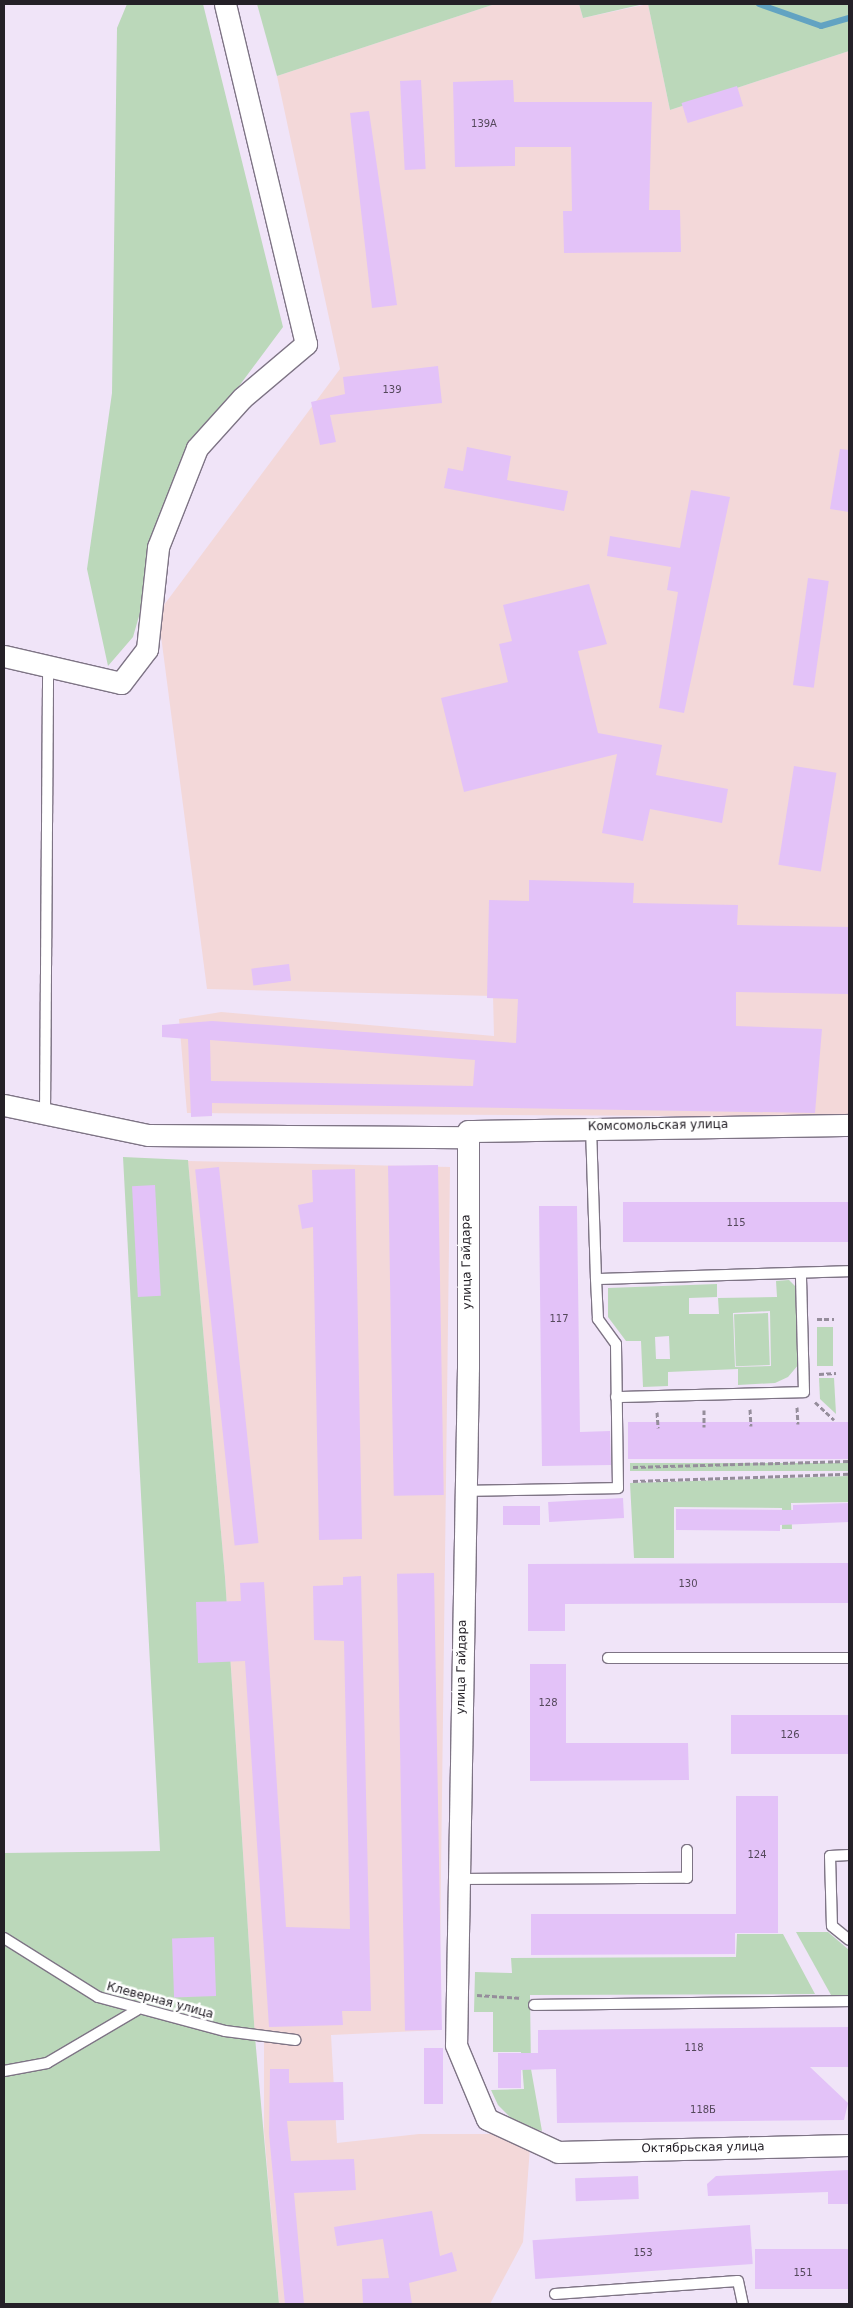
<!DOCTYPE html>
<meta charset="utf-8">
<style>
body{margin:0}
#map{position:relative;width:853px;height:2308px;overflow:hidden;background:#f0e4f8;font-family:"DejaVu Sans",sans-serif}
div>[style]{position:absolute}
.industrial>*{inset:0;background:#f3d8d9}
.green>*{inset:0;background:#bbd8ba;transform-origin:0 0}
.stream>*{height:6px;margin:-3px;padding:0 3px;transform-origin:3px;border-radius:3px;background:#62a3c2}
.building>*{inset:0;background:#e3c2f8;transform-origin:0 0}
.path>*{height:3px;margin-top:-1.5px;transform-origin:0;background:repeating-linear-gradient(90deg,#958d9b 0 5px,transparent 0 7.5px)}
.roads{filter:drop-shadow(1px 0 #7e7485) drop-shadow(-1px 0 #7e7485) drop-shadow(0 1px #7e7485) drop-shadow(0 -1px #7e7485)}
.service>*{height:10px;margin:-5px;padding:0 5px;transform-origin:5px;border-radius:5px;background:#fff}
.minor>*{height:21px;margin:-10.5px;padding:0 10.5px;transform-origin:10.5px;border-radius:10.5px;background:#fff}
span{translate:-50% -50%;white-space:nowrap;text-align:center;line-height:1.15;-webkit-text-stroke:5px #fff;paint-order:stroke}
.number-label{font-size:10px;color:#54485b}
.number-label span{-webkit-text-stroke-width:0}
.street-label{font-size:12px;color:#242027}
.frame{position:absolute;inset:0;border:5px solid #242027;pointer-events:none}
</style>
<div id="map">
<div class="industrial">
<i style="clip-path:polygon(495px 4px,579px 4px,583px 18px,648px 4px,670px 110px,849px 51px,849px 1117px,187px 1113px,179px 1019px,221px 1012px,494px 1036px,493px 996px,207px 989px,158px 613px,340px 369px,277px 76px)"></i>
<i style="clip-path:polygon(188px 1161px,450px 1167px,439px 2030px,331px 2035px,337px 2143px,419px 2134px,531px 2134px,523px 2242px,490px 2304px,279px 2304px,264px 2131px,264px 2037px,255px 2037px,225px 1577px)"></i>
</div>
<div class="green">
<i style="clip-path:polygon(127px 4px,203px 4px,283px 327px,184px 460px,133px 637px,108px 666px,87px 569px,112px 393px,117px 28px)"></i>
<i style="clip-path:polygon(257px 4px,495px 4px,277px 76px)"></i>
<i style="clip-path:polygon(579px 4px,644px 4px,583px 18px)"></i>
<i style="clip-path:polygon(648px 4px,849px 4px,849px 51px,670px 110px)"></i>
<i style="clip-path:polygon(123px 1157px,188px 1160px,225px 1577px,255px 2037px,279px 2304px,4px 2304px,4px 1853px,160px 1851px)"></i>
<i style="clip-path:polygon(evenodd,789px 1280px,797px 1288px,799px 1364px,788px 1377px,775px 1383px,738px 1385px,738px 1369px,668px 1372px,668px 1386px,643px 1387px,641px 1341px,626px 1341px,608px 1317px,608px 1288px,717px 1284px,717px 1297px,689px 1298px,689px 1314px,719px 1314px,718px 1298px,777px 1297px,776px 1281px,789px 1280px,770px 1311px,771px 1366px,735px 1367px,733px 1313px,770px 1311px,789px 1280px,669px 1336px,670px 1359px,656px 1359px,655px 1337px,669px 1336px)"></i>
<i style="left:768px;top:1313px;width:52px;height:34px;rotate:88deg"></i>
<i style="left:817px;top:1327px;width:16px;height:39px"></i>
<i style="clip-path:polygon(819px 1378px,834px 1378px,836px 1414px,820px 1399px)"></i>
<i style="left:849px;top:1463px;width:8px;height:219px;rotate:90deg"></i>
<i style="clip-path:polygon(849px 1476px,849px 1502px,791px 1503px,792px 1529px,782px 1529px,782px 1508px,674px 1507px,674px 1558px,634px 1558px,630px 1483px)"></i>
<i style="clip-path:polygon(796px 1932px,828px 1932px,849px 1950px,849px 1995px,831px 1995px)"></i>
<i style="clip-path:polygon(737px 1934px,783px 1934px,815px 1994px,530px 1995px,531px 2069px,542px 2131px,518px 2125px,498px 2105px,491px 2090px,524px 2089px,521px 2052px,493px 2052px,493px 2012px,474px 2012px,475px 1972px,512px 1973px,511px 1958px,736px 1957px)"></i>
</div>
<div class="stream">
<i style="left:759px;top:4px;width:66px;rotate:19.5deg"></i>
<i style="left:821px;top:26px;width:29px;rotate:-16deg"></i>
</div>
<div class="building">
<i style="left:421px;top:80px;width:89px;height:21px;rotate:87deg"></i>
<i style="clip-path:polygon(513px 80px,514px 102px,652px 102px,649px 210px,680px 210px,681px 252px,564px 253px,563px 211px,572px 211px,571px 147px,515px 147px,515px 166px,455px 167px,453px 82px)"></i>
<i style="left:737px;top:86px;width:21px;height:58px;rotate:73deg"></i>
<i style="clip-path:polygon(369px 111px,397px 305px,372px 308px,350px 113px)"></i>
<i style="clip-path:polygon(438px 366px,442px 403px,330px 415px,336px 442px,320px 445px,311px 402px,345px 394px,343px 377px)"></i>
<i style="clip-path:polygon(467px 447px,511px 456px,507px 480px,568px 491px,564px 511px,444px 488px,448px 468px,463px 471px)"></i>
<i style="clip-path:polygon(840px 449px,849px 450px,849px 512px,830px 509px)"></i>
<i style="clip-path:polygon(691px 490px,730px 497px,684px 713px,659px 708px,678px 592px,667px 590px,671px 567px,607px 556px,610px 536px,680px 548px)"></i>
<i style="left:808px;top:578px;width:21px;height:108px;rotate:8deg"></i>
<i style="clip-path:polygon(589px 584px,607px 644px,578px 651px,598px 733px,662px 745px,656px 775px,728px 789px,722px 823px,650px 809px,643px 841px,602px 833px,617px 754px,464px 792px,441px 698px,508px 682px,499px 644px,512px 641px,503px 605px)"></i>
<i style="left:794px;top:766px;width:43px;height:100px;rotate:9deg"></i>
<i style="clip-path:polygon(evenodd,529px 880px,634px 883px,633px 903px,738px 905px,737px 925px,849px 927px,849px 994px,736px 992px,736px 1026px,822px 1029px,815px 1113px,212px 1103px,212px 1116px,191px 1117px,188px 1039px,162px 1037px,162px 1025px,212px 1021px,516px 1043px,518px 999px,487px 998px,489px 900px,529px 901px,529px 880px,210px 1040px,475px 1060px,473px 1086px,211px 1081px,210px 1040px)"></i>
<i style="left:289px;top:964px;width:17px;height:38px;rotate:83deg"></i>
<i style="left:438px;top:1165px;width:330px;height:50px;rotate:89deg"></i>
<i style="left:219px;top:1167px;width:378px;height:24px;rotate:84deg"></i>
<i style="clip-path:polygon(355px 1169px,362px 1539px,319px 1540px,313px 1227px,302px 1229px,298px 1205px,313px 1202px,312px 1170px)"></i>
<i style="left:155px;top:1185px;width:111px;height:23px;rotate:87deg"></i>
<i style="left:849px;top:1202px;width:40px;height:226px;rotate:90deg"></i>
<i style="clip-path:polygon(539px 1206px,577px 1206px,580px 1432px,610px 1431px,611px 1465px,542px 1466px)"></i>
<i style="left:849px;top:1422px;width:37px;height:221px;rotate:90deg"></i>
<i style="left:623px;top:1498px;width:20px;height:75px;rotate:87deg"></i>
<i style="clip-path:polygon(849px 1503px,849px 1522px,780px 1525px,780px 1531px,676px 1530px,676px 1509px,793px 1510px,793px 1505px)"></i>
<i style="left:540px;top:1506px;width:19px;height:37px;rotate:90deg"></i>
<i style="clip-path:polygon(849px 1563px,849px 1603px,565px 1604px,565px 1631px,528px 1631px,528px 1564px)"></i>
<i style="left:434px;top:1573px;width:457px;height:37px;rotate:89deg"></i>
<i style="clip-path:polygon(361px 1576px,371px 2011px,342px 2011px,343px 2025px,269px 2027px,245px 1661px,198px 1663px,196px 1602px,241px 1601px,240px 1583px,264px 1582px,286px 1927px,350px 1929px,344px 1641px,314px 1640px,313px 1586px,343px 1585px,343px 1577px)"></i>
<i style="clip-path:polygon(530px 1664px,566px 1664px,566px 1743px,688px 1743px,689px 1780px,530px 1781px)"></i>
<i style="left:849px;top:1715px;width:39px;height:118px;rotate:90deg"></i>
<i style="clip-path:polygon(736px 1796px,778px 1796px,778px 1933px,735px 1933px,735px 1954px,531px 1955px,531px 1914px,736px 1914px)"></i>
<i style="left:214px;top:1937px;width:59px;height:42px;rotate:88deg"></i>
<i style="clip-path:polygon(849px 2027px,849px 2067px,810px 2067px,848px 2103px,844px 2120px,557px 2123px,556px 2069px,521px 2070px,521px 2088px,498px 2088px,498px 2053px,538px 2053px,538px 2030px)"></i>
<i style="left:424px;top:2048px;width:19px;height:56px"></i>
<i style="clip-path:polygon(270px 2069px,289px 2069px,289px 2083px,343px 2082px,344px 2120px,287px 2121px,291px 2161px,354px 2159px,356px 2190px,294px 2193px,304px 2304px,285px 2304px,269px 2134px)"></i>
<i style="clip-path:polygon(849px 2170px,849px 2204px,828px 2204px,828px 2192px,708px 2196px,707px 2184px,716px 2176px)"></i>
<i style="left:638px;top:2176px;width:23px;height:63px;rotate:88deg"></i>
<i style="clip-path:polygon(432px 2211px,440px 2256px,452px 2252px,457px 2271px,409px 2283px,412px 2304px,363px 2303px,362px 2279px,389px 2278px,383px 2239px,337px 2246px,334px 2227px)"></i>
<i style="left:750px;top:2225px;width:39px;height:218px;rotate:86deg"></i>
<i style="left:849px;top:2249px;width:40px;height:94px;rotate:90deg"></i>
</div>
<div class="path">
<i style="left:817px;top:1319px;width:17px"></i>
<i style="left:819px;top:1374px;width:17px;rotate:-3deg"></i>
<i style="left:815px;top:1402px;width:26px;rotate:43deg"></i>
<i style="left:797px;top:1407px;width:17px;rotate:87deg"></i>
<i style="left:750px;top:1409px;width:17px;rotate:87deg"></i>
<i style="left:704px;top:1410px;width:17px;rotate:90deg"></i>
<i style="left:657px;top:1412px;width:16px;rotate:86deg"></i>
<i style="left:633px;top:1467px;width:216px;rotate:-1.6deg"></i>
<i style="left:633px;top:1481px;width:216px;rotate:-1.9deg"></i>
<i style="left:477px;top:1995px;width:45px;rotate:3.8deg"></i>
</div>
<div class="roads">
<div class="service">
<i style="left:45px;top:1114px;width:448px;rotate:-89.6deg"></i>
<i style="left:591px;top:1128px;width:151px;rotate:88.1deg"></i>
<i style="left:596px;top:1279px;width:253px;rotate:-1.8deg"></i>
<i style="left:616px;top:1397px;width:188px;rotate:-1.5deg"></i>
<i style="left:804px;top:1392px;width:118px;rotate:-91.5deg"></i>
<i style="left:466px;top:1491px;width:152px;rotate:-1.1deg"></i>
<i style="left:618px;top:1488px;width:144px;rotate:-90.8deg"></i>
<i style="left:616px;top:1344px;width:31px;rotate:-126deg"></i>
<i style="left:598px;top:1319px;width:40px;rotate:-92.9deg"></i>
<i style="left:608px;top:1658px;width:241px"></i>
<i style="left:849px;top:1855px;width:19px;rotate:177deg"></i>
<i style="left:830px;top:1856px;width:70px;rotate:88.4deg"></i>
<i style="left:832px;top:1926px;width:22px;rotate:39deg"></i>
<i style="left:458px;top:1879px;width:229px;rotate:-0.3deg"></i>
<i style="left:687px;top:1878px;width:28px;rotate:-90deg"></i>
<i style="left:4px;top:1938px;width:111px;rotate:32.1deg"></i>
<i style="left:98px;top:1997px;width:131px;rotate:15deg"></i>
<i style="left:225px;top:2031px;width:71px;rotate:7.3deg"></i>
<i style="left:534px;top:2005px;width:315px;rotate:-0.7deg"></i>
<i style="left:4px;top:2071px;width:44px;rotate:-10.5deg"></i>
<i style="left:47px;top:2063px;width:104px;rotate:-30.5deg"></i>
<i style="left:555px;top:2294px;width:183px;rotate:-4.1deg"></i>
<i style="left:738px;top:2281px;width:24px;rotate:78deg"></i>
</div>
<div class="minor">
<i style="left:4px;top:656px;width:120px;rotate:13deg"></i>
<i style="left:121px;top:683px;width:43px;rotate:-52.6deg"></i>
<i style="left:147px;top:649px;width:103px;rotate:-83.8deg"></i>
<i style="left:158px;top:547px;width:106px;rotate:-68.5deg"></i>
<i style="left:197px;top:448px;width:67px;rotate:-48deg"></i>
<i style="left:242px;top:398px;width:84px;rotate:-40.2deg"></i>
<i style="left:306px;top:344px;width:350px;rotate:-103.4deg"></i>
<i style="left:4px;top:1105px;width:147px;rotate:11.8deg"></i>
<i style="left:148px;top:1135px;width:319px;rotate:0.4deg"></i>
<i style="left:849px;top:1125px;width:381px;rotate:179.1deg"></i>
<i style="left:468px;top:1131px;width:236px;rotate:90deg"></i>
<i style="left:468px;top:1367px;width:678px;rotate:91.01deg"></i>
<i style="left:456px;top:2045px;width:80px;rotate:67.3deg"></i>
<i style="left:487px;top:2119px;width:78px;rotate:24.9deg"></i>
<i style="left:558px;top:2152px;width:291px;rotate:-1.4deg"></i>
</div>
</div>
<div class="number-label">
<span style="left:484px;top:124px">139А</span>
<span style="left:392px;top:390px">139</span>
<span style="left:736px;top:1223px">115</span>
<span style="left:559px;top:1319px">117</span>
<span style="left:688px;top:1584px">130</span>
<span style="left:548px;top:1703px">128</span>
<span style="left:790px;top:1735px">126</span>
<span style="left:757px;top:1855px">124</span>
<span style="left:694px;top:2048px">118</span>
<span style="left:703px;top:2110px">118Б</span>
<span style="left:643px;top:2253px">153</span>
<span style="left:803px;top:2273px">151</span>
</div>
<div class="street-label">
<span style="left:658px;top:1126px;rotate:-1deg">Комсомольская улица</span>
<span style="left:467px;top:1262px;rotate:-91deg">улица Гайдара</span>
<span style="left:462px;top:1667px;rotate:-89deg">улица Гайдара</span>
<span style="left:160px;top:2001px;rotate:15deg">Клеверная улица</span>
<span style="left:703px;top:2148px;rotate:-1deg">Октябрьская улица</span>
</div>
<div class="frame"></div>
</div>
